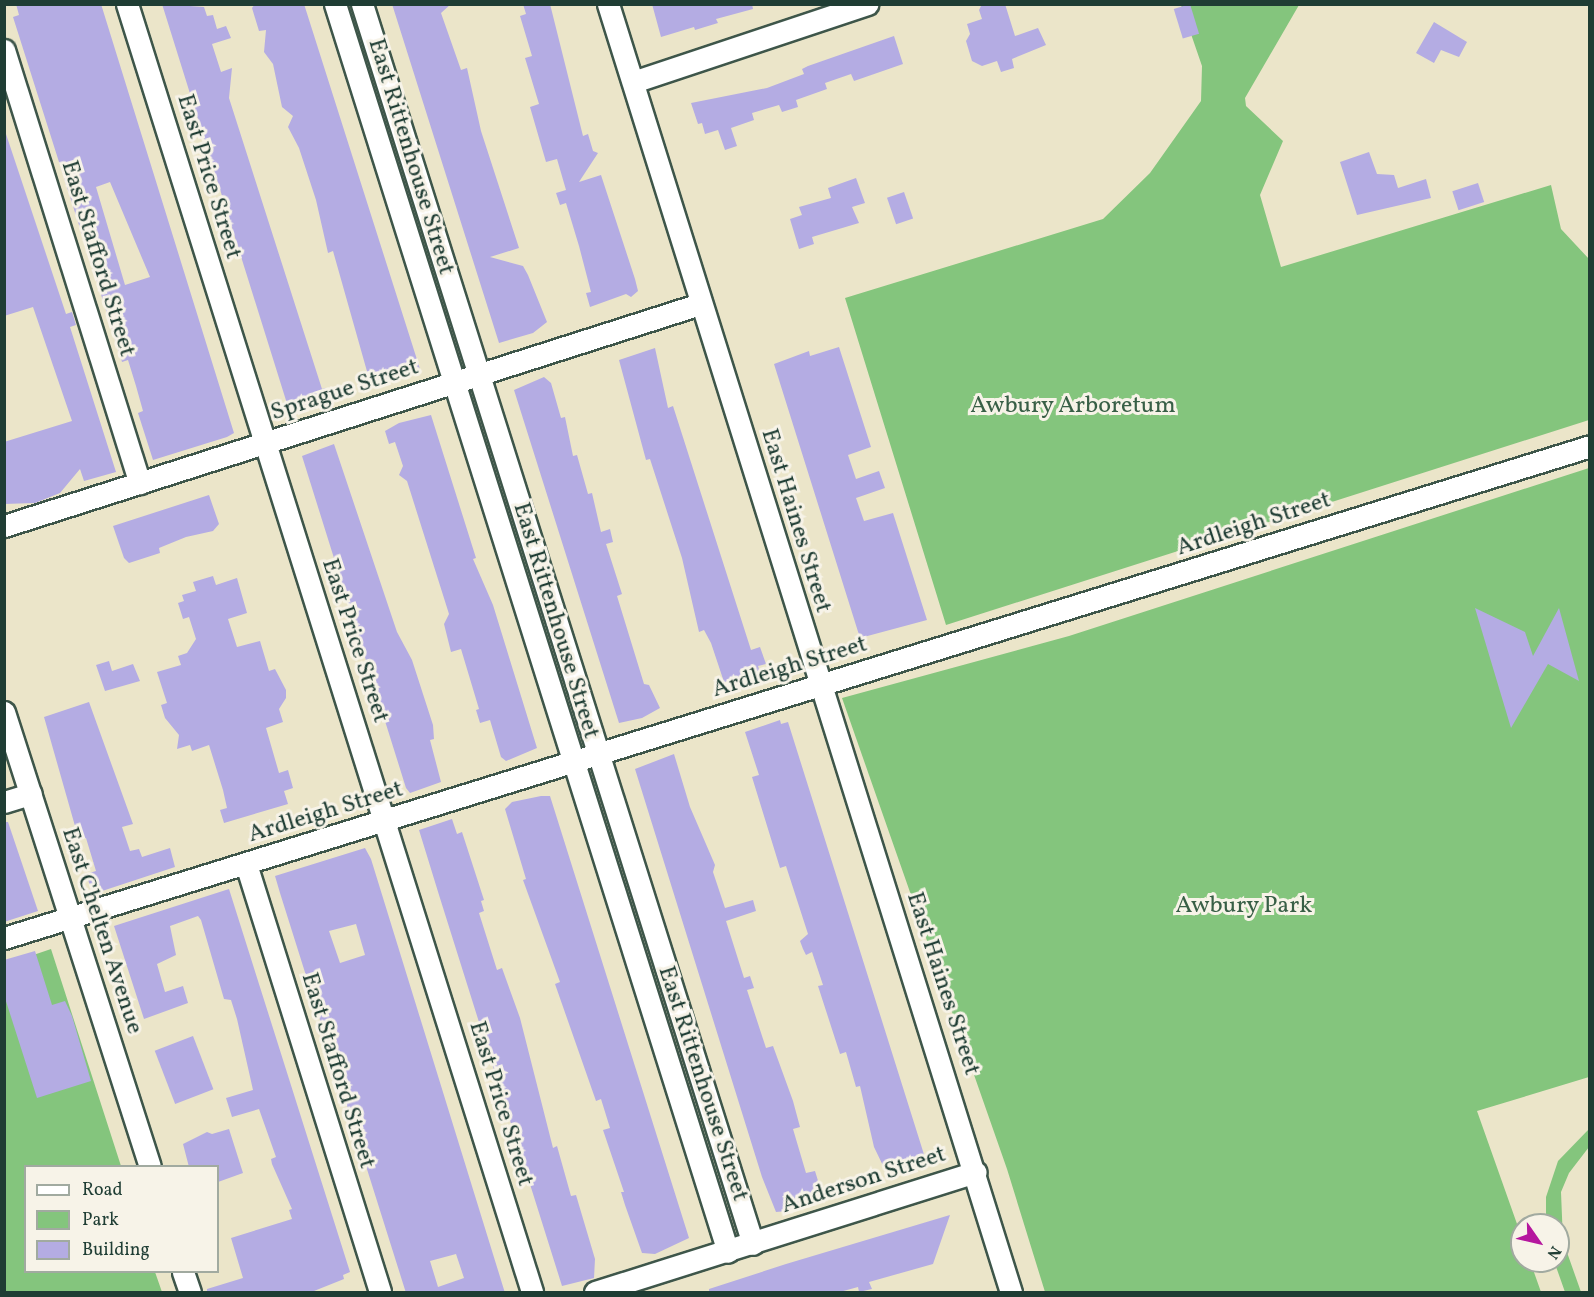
<!DOCTYPE html>
<style>
body{margin:0}
#map{position:relative;width:1594px;height:1297px;overflow:hidden;background:#ebe5c9;font-family:Vollkorn,serif}
div>[style]{position:absolute}
.green>*{inset:0;background:#84c57d}
.building>*{inset:0;background:#b4ace3;transform-origin:0 0}
.roads{filter:drop-shadow(2px 0 #3e564a) drop-shadow(-2px 0 #3e564a) drop-shadow(0 2px #3e564a) drop-shadow(0 -2px #3e564a)}
.minor>*{height:21px;margin:-10.5px;padding:0 10.5px;transform-origin:10.5px;border-radius:10.5px;background:#fff}
span{translate:-50% -50%;white-space:nowrap;text-align:center;line-height:1.15;-webkit-text-stroke:6px #f7f3e8;paint-order:stroke}
.street-label{font-size:24px;color:#1f3d34}
.park-label{font-size:24px;color:#385f46}
.frame{position:absolute;inset:0;border:6px solid #1f3d34;pointer-events:none}
.legend{position:absolute;left:24px;top:1165px;width:195px;height:108px;box-sizing:border-box;background:#f7f3e8;border:2px solid #a1aaa0;margin:0;padding:8px 10px;list-style:none;font-size:18px;color:#1f3d34}
.legend li{display:flex;align-items:center;gap:12px;height:30px}
.legend b{width:30px;border:2px solid #a1aaa0}
.north{position:absolute;left:1510px;top:1213px;width:60px;height:60px;box-sizing:border-box;background:#f7f3e8;border:2px solid #a1aaa0;border-radius:50%;rotate:124deg;font-size:16px;font-weight:700;line-height:24px;text-align:center;color:#1f3d34}
.north::after{content:'';display:block;margin:auto;width:21px;height:27px;background:#b5179e;clip-path:polygon(50% 0,100% 100%,50% 72%,0 100%)}
</style>
<div id="map">
<div class="green">
<i style="clip-path:polygon(1181px 5px,1299px 5px,1245px 98px,1246px 106px,1283px 141px,1260px 195px,1281px 267px,1551px 185px,1561px 229px,1589px 259px,1589px 420px,946px 625px,845px 298px,1103px 219px,1150px 173px,1201px 101px,1202px 66px)"></i>
<i style="clip-path:polygon(1589px 468px,1589px 1077px,1477px 1111px,1522px 1238px,1522px 1261px,1530px 1261px,1541px 1292px,1045px 1292px,1007px 1169px,842px 698px,1069px 636px)"></i>
<i style="clip-path:polygon(51px 949px,121px 1166px,26px 1166px,26px 1272px,155px 1272px,162px 1292px,5px 1292px,4px 965px)"></i>
<i style="clip-path:polygon(1589px 1129px,1589px 1147px,1569px 1173px,1561px 1192px,1563px 1241px,1581px 1292px,1565px 1292px,1554px 1261px,1558px 1261px,1558px 1225px,1546px 1225px,1546px 1197px,1558px 1161px)"></i>
</div>
<div class="building">
<i style="clip-path:polygon(evenodd,16px 4px,101px 4px,234px 433px,227px 437px,153px 460px,138px 413px,143px 411px,136px 386px,128px 360px,122px 362px,111px 326px,13px 17px,19px 15px,16px 4px,110px 182px,150px 277px,125px 285px,96px 187px,110px 182px)"></i>
<i style="clip-path:polygon(162px 4px,204px 7px,207px 16px,213px 15px,217px 29px,226px 26px,231px 38px,212px 44px,221px 72px,232px 68px,229px 98px,322px 389px,326px 388px,330px 400px,323px 405px,289px 410px)"></i>
<i style="clip-path:polygon(255px 4px,304px 4px,420px 369px,385px 381px,370px 382px,333px 251px,328px 253px,316px 200px,299px 148px,288px 127px,293px 116px,282px 107px,273px 64px,264px 52px,266px 30px,259px 31px,252px 8px)"></i>
<i style="clip-path:polygon(392px 4px,451px 4px,441px 13px,461px 70px,467px 68px,481px 131px,519px 248px,490px 257px,523px 266px,528px 275px,547px 322px,533px 333px,499px 343px)"></i>
<i style="clip-path:polygon(523px 4px,550px 4px,583px 136px,588px 134px,593px 151px,598px 153px,579px 182px,601px 175px,635px 279px,638px 291px,631px 297px,626px 294px,590px 307px,586px 293px,591px 292px,579px 246px,566px 203px,560px 205px,556px 193px,566px 190px,557px 159px,546px 162px,530px 107px,539px 104px,525px 58px,532px 56px,520px 16px,526px 14px)"></i>
<i style="clip-path:polygon(652px 4px,752px 4px,753px 9px,716px 19px,718px 23px,695px 30px,694px 27px,661px 37px)"></i>
<i style="clip-path:polygon(982px 4px,1005px 4px,1015px 36px,1038px 28px,1046px 45px,1012px 59px,1014px 68px,1001px 72px,997px 61px,982px 66px,972px 61px,966px 41px,970px 34px,967px 24px,982px 19px,979px 10px)"></i>
<i style="left:1190px;top:4px;width:31px;height:17px;rotate:73deg"></i>
<i style="clip-path:polygon(1434px 22px,1467px 42px,1459px 57px,1441px 50px,1434px 63px,1416px 53px)"></i>
<i style="clip-path:polygon(894px 36px,903px 64px,854px 81px,851px 74px,825px 83px,827px 89px,796px 100px,798px 107px,782px 112px,779px 105px,752px 113px,754px 120px,731px 128px,737px 146px,725px 150px,718px 130px,705px 134px,702px 123px,698px 124px,691px 103px,767px 88px,804px 74px,802px 69px,808px 66px)"></i>
<i style="clip-path:polygon(4px 128px,66px 314px,72px 312px,76px 325px,70px 327px,116px 472px,84px 481px,80px 469px,60px 493px,35px 503px,4px 504px,4px 442px,72px 421px,33px 307px,4px 316px)"></i>
<i style="clip-path:polygon(1369px 152px,1377px 174px,1394px 175px,1398px 188px,1426px 179px,1431px 198px,1357px 215px,1340px 162px)"></i>
<i style="clip-path:polygon(856px 178px,865px 203px,852px 207px,859px 223px,812px 237px,814px 244px,799px 249px,790px 219px,802px 215px,799px 207px,831px 198px,828px 188px)"></i>
<i style="left:1478px;top:183px;width:20px;height:27px;rotate:72deg"></i>
<i style="left:904px;top:192px;width:28px;height:18px;rotate:71deg"></i>
<i style="clip-path:polygon(839px 347px,871px 447px,848px 455px,856px 479px,879px 471px,885px 488px,856px 498px,864px 521px,893px 513px,927px 620px,860px 638px,774px 364px,809px 351px,810px 356px)"></i>
<i style="clip-path:polygon(655px 348px,668px 408px,673px 406px,751px 650px,760px 647px,766px 664px,758px 666px,760px 672px,731px 681px,724px 682px,711px 643px,704px 630px,699px 632px,682px 558px,650px 459px,646px 460px,619px 360px)"></i>
<i style="clip-path:polygon(544px 377px,551px 383px,561px 418px,565px 417px,573px 456px,577px 455px,588px 494px,592px 493px,601px 532px,610px 529px,613px 542px,606px 544px,622px 594px,617px 596px,644px 684px,649px 685px,660px 708px,642px 718px,619px 723px,514px 390px)"></i>
<i style="clip-path:polygon(431px 415px,476px 558px,473px 559px,493px 605px,537px 748px,506px 761px,501px 757px,490px 720px,480px 723px,476px 710px,479px 709px,461px 649px,451px 652px,444px 624px,449px 614px,407px 481px,399px 475px,403px 466px,395px 442px,389px 444px,385px 431px,399px 423px)"></i>
<i style="clip-path:polygon(334px 444px,397px 632px,412px 660px,433px 725px,434px 739px,430px 740px,441px 782px,410px 793px,406px 788px,302px 456px)"></i>
<i style="clip-path:polygon(209px 495px,219px 524px,213px 531px,186px 537px,159px 548px,160px 553px,129px 563px,124px 558px,113px 526px)"></i>
<i style="clip-path:polygon(213px 576px,216px 585px,237px 578px,247px 613px,228px 619px,237px 647px,260px 641px,269px 671px,275px 669px,286px 690px,286px 698px,279px 709px,283px 722px,266px 728px,279px 773px,288px 770px,293px 788px,284px 791px,288px 804px,224px 823px,220px 810px,227px 808px,223px 790px,209px 745px,192px 751px,190px 745px,177px 749px,179px 735px,165px 718px,161px 705px,167px 703px,157px 672px,181px 665px,178px 656px,187px 653px,196px 639px,189px 617px,183px 619px,178px 603px,184px 601px,182px 595px,196px 591px,193px 582px)"></i>
<i style="clip-path:polygon(1475px 608px,1525px 632px,1533px 656px,1559px 608px,1579px 681px,1548px 664px,1511px 728px)"></i>
<i style="clip-path:polygon(109px 661px,112px 671px,133px 664px,140px 681px,105px 691px,96px 665px)"></i>
<i style="clip-path:polygon(89px 702px,133px 824px,122px 827px,130px 851px,139px 849px,142px 857px,170px 848px,175px 867px,93px 894px,86px 874px,96px 871px,86px 838px,82px 839px,77px 833px,44px 717px)"></i>
<i style="clip-path:polygon(780px 720px,781px 724px,788px 722px,927px 1164px,888px 1176px,874px 1147px,860px 1086px,856px 1087px,846px 1052px,840px 1054px,818px 986px,823px 985px,812px 952px,806px 955px,803px 949px,800px 941px,808px 934px,786px 866px,780px 868px,752px 777px,759px 775px,745px 732px)"></i>
<i style="clip-path:polygon(674px 754px,690px 807px,715px 865px,713px 872px,725px 908px,753px 900px,756px 911px,726px 921px,744px 978px,750px 976px,754px 988px,747px 990px,766px 1048px,773px 1046px,793px 1101px,800px 1127px,793px 1129px,806px 1173px,815px 1171px,823px 1197px,787px 1211px,776px 1212px,762px 1177px,635px 769px)"></i>
<i style="clip-path:polygon(541px 796px,550px 796px,689px 1238px,655px 1254px,642px 1253px,625px 1205px,621px 1192px,624px 1192px,603px 1130px,610px 1128px,601px 1099px,596px 1101px,555px 984px,560px 982px,523px 880px,526px 879px,505px 809px,512px 802px)"></i>
<i style="clip-path:polygon(452px 819px,457px 834px,462px 832px,484px 900px,481px 901px,484px 911px,479px 913px,497px 970px,502px 968px,520px 1018px,553px 1148px,557px 1146px,571px 1196px,576px 1195px,595px 1259px,594px 1278px,562px 1286px,439px 895px,419px 830px)"></i>
<i style="clip-path:polygon(4px 822px,8px 822px,38px 911px,4px 922px)"></i>
<i style="clip-path:polygon(evenodd,365px 848px,371px 859px,505px 1293px,406px 1293px,280px 893px,275px 876px,365px 848px,356px 924px,365px 955px,340px 963px,329px 931px,356px 924px,365px 848px,456px 1254px,464px 1278px,438px 1287px,430px 1261px,456px 1254px)"></i>
<i style="clip-path:polygon(229px 889px,350px 1272px,343px 1275px,344px 1279px,309px 1293px,207px 1293px,207px 1289px,243px 1278px,231px 1238px,292px 1219px,289px 1210px,292px 1209px,272px 1164px,271px 1159px,276px 1157px,259px 1109px,232px 1117px,226px 1098px,253px 1090px,237px 1019px,231px 1000px,224px 999px,201px 920px,198px 916px,170px 926px,176px 955px,157px 964px,165px 992px,183px 986px,188px 1003px,144px 1019px,114px 926px)"></i>
<i style="clip-path:polygon(35px 951px,52px 1005px,65px 1001px,72px 1016px,91px 1081px,37px 1098px,4px 995px,4px 960px)"></i>
<i style="left:193px;top:1036px;width:57px;height:41px;rotate:69deg"></i>
<i style="clip-path:polygon(229px 1129px,243px 1173px,218px 1182px,218px 1167px,189px 1167px,183px 1144px,207px 1132px,212px 1134px)"></i>
<i style="clip-path:polygon(950px 1215px,933px 1264px,869px 1282px,872px 1289px,859px 1292px,858px 1287px,836px 1293px,709px 1293px,709px 1289px,786px 1264px)"></i>
</div>
<div class="roads">
<div class="minor">
<i style="left:127px;top:4px;width:1350px;rotate:72.54deg"></i>
<i style="left:335px;top:4px;width:1308px;rotate:72.52deg"></i>
<i style="left:362px;top:4px;width:1300px;rotate:72.5deg"></i>
<i style="left:608px;top:4px;width:1350px;rotate:72.63deg"></i>
<i style="left:4px;top:50px;width:454px;rotate:72.6deg"></i>
<i style="left:633px;top:82px;width:247px;rotate:-18.4deg"></i>
<i style="left:4px;top:526px;width:731px;rotate:-17.69deg"></i>
<i style="left:4px;top:712px;width:477px;rotate:72.2deg"></i>
<i style="left:4px;top:802px;width:28px;rotate:-17deg"></i>
<i style="left:246px;top:864px;width:448px;rotate:72.6deg"></i>
<i style="left:4px;top:938px;width:1661px;rotate:-17.23deg"></i>
<i style="left:183px;top:1272px;width:21px;rotate:71deg"></i>
<i style="left:595px;top:1292px;width:399px;rotate:-17.5deg"></i>
</div>
</div>
<div class="street-label">
<span style="left:410px;top:157px;rotate:73deg">East Rittenhouse Street</span>
<span style="left:208px;top:177px;rotate:73deg">East Price Street</span>
<span style="left:97px;top:259px;rotate:73deg">East Stafford Street</span>
<span style="left:345px;top:391px;rotate:-18deg">Sprague Street</span>
<span style="left:795px;top:521px;rotate:73deg">East Haines Street</span>
<span style="left:1254px;top:525px;rotate:-18deg">Ardleigh Street</span>
<span style="left:555px;top:621px;rotate:73deg">East Rittenhouse Street</span>
<span style="left:354px;top:641px;rotate:72deg">East Price Street</span>
<span style="left:790px;top:668px;rotate:-17deg">Ardleigh Street</span>
<span style="left:326px;top:813px;rotate:-17deg">Ardleigh Street</span>
<span style="left:101px;top:931px;rotate:72deg">East Chelten Avenue</span>
<span style="left:942px;top:984px;rotate:72deg">East Haines Street</span>
<span style="left:337px;top:1071px;rotate:73deg">East Stafford Street</span>
<span style="left:702px;top:1084px;rotate:72deg">East Rittenhouse Street</span>
<span style="left:500px;top:1104px;rotate:73deg">East Price Street</span>
<span style="left:864px;top:1181px;rotate:-18deg">Anderson Street</span>
</div>
<div class="park-label">
<span style="left:1073px;top:407px">Awbury Arboretum</span>
<span style="left:1244px;top:907px">Awbury Park</span>
</div>
<div class="frame"></div>
<ul class="legend">
<li><b style="height:8px;background:#fff"></b>Road</li>
<li><b style="height:16px;background:#84c57d"></b>Park</li>
<li><b style="height:16px;background:#b4ace3"></b>Building</li>
</ul>
<div class="north">N</div>
</div>
